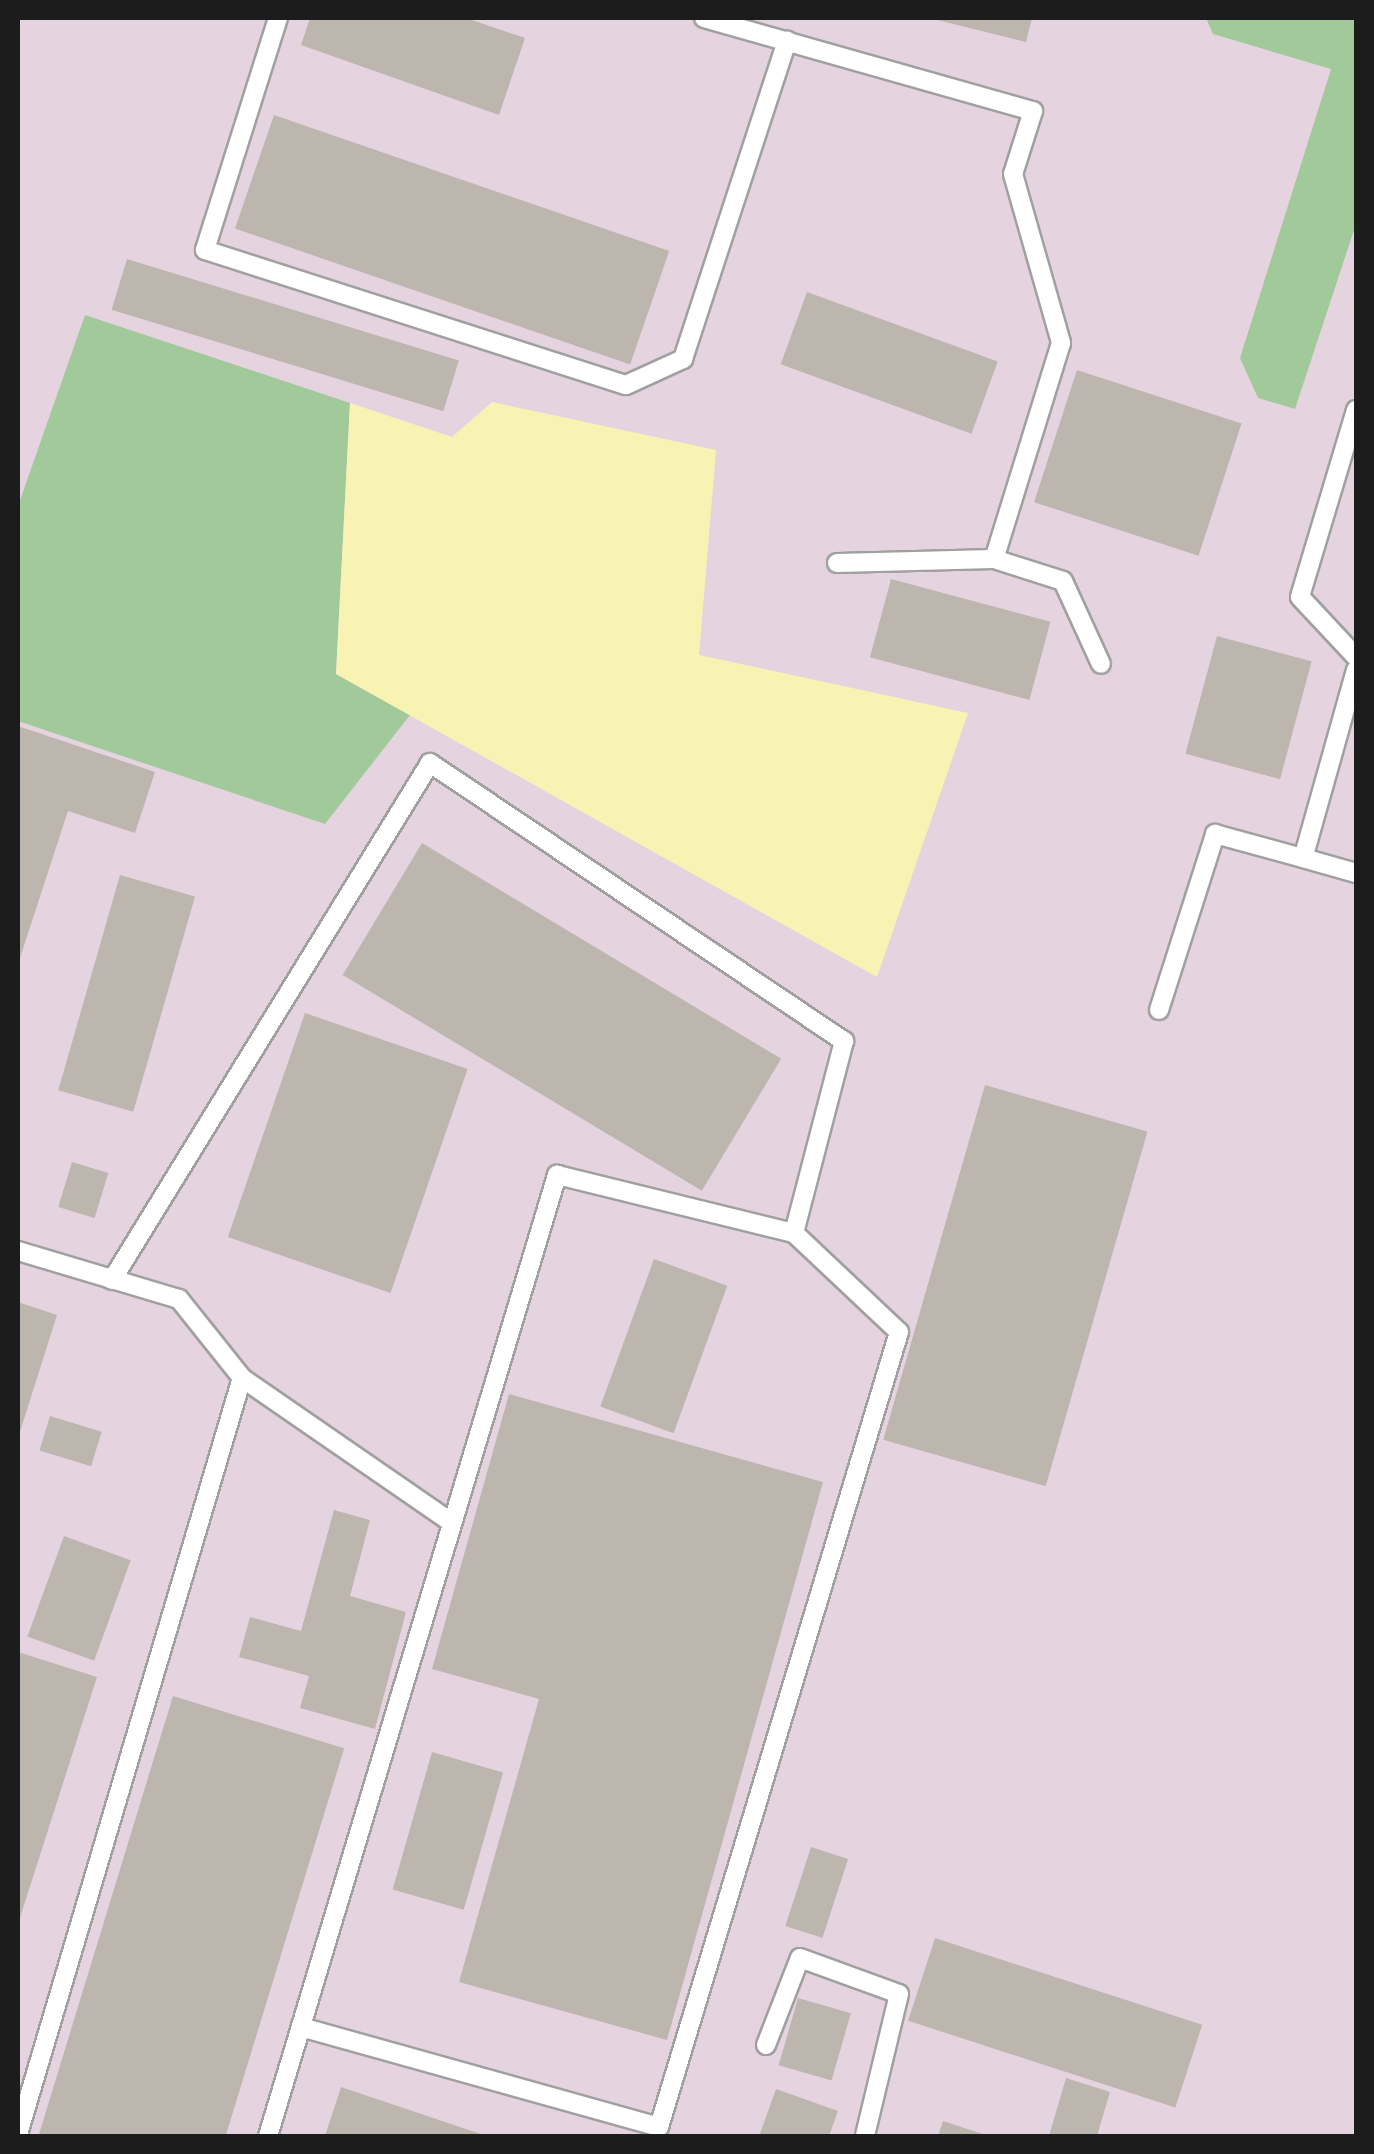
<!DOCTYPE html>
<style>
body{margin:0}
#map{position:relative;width:1374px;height:2154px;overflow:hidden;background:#eceae2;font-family:Ubuntu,sans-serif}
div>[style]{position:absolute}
.industrial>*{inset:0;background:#e5d4e0;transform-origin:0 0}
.forest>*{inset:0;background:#a2c999}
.sand>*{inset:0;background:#f9f3b3}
.building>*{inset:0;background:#bdb6af;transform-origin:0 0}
.roads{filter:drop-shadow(2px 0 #a0a0a0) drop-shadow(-2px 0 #a0a0a0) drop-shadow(0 2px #a0a0a0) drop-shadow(0 -2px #a0a0a0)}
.service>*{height:18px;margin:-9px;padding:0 9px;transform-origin:9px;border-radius:9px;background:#fff}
span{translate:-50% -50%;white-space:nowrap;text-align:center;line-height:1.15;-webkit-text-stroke:10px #fff;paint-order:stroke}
.frame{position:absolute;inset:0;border:20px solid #1c1c1c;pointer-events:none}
</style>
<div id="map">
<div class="industrial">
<i style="left:18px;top:18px;width:1338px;height:2118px"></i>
</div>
<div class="forest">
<i style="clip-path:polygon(1206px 18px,1356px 18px,1356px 224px,1295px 409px,1258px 398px,1240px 358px,1331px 69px,1213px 34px)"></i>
<i style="clip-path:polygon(85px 315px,350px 403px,336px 674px,410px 715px,325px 824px,18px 721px,18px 506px)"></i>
</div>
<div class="sand">
<i style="clip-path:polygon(492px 402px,716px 450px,699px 655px,968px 713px,877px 977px,336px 674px,350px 403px,452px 437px)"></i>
</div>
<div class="building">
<i style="clip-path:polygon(310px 18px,466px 18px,525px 38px,499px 115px,301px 45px)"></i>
<i style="clip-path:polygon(929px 18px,1032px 18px,1026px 42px)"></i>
<i style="left:274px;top:115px;width:418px;height:120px;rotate:19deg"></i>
<i style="left:127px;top:259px;width:347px;height:53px;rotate:17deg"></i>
<i style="left:807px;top:292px;width:203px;height:77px;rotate:20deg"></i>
<i style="left:1077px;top:370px;width:173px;height:139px;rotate:18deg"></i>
<i style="left:891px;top:579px;width:165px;height:81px;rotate:15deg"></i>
<i style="left:1217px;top:636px;width:98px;height:122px;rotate:15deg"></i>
<i style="clip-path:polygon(18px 726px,155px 772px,135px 833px,68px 811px,18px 964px)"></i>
<i style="left:422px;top:843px;width:419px;height:154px;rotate:31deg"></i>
<i style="left:120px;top:875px;width:78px;height:224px;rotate:16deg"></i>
<i style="left:305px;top:1013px;width:172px;height:237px;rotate:19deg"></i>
<i style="left:985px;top:1085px;width:169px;height:369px;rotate:16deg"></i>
<i style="left:72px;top:1162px;width:38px;height:47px;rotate:17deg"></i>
<i style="left:654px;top:1259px;width:78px;height:157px;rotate:20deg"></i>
<i style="clip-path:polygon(18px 1302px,57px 1315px,18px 1438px)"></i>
<i style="clip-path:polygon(509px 1394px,823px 1482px,667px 2040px,459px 1982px,539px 1699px,432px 1669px)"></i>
<i style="left:50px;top:1416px;width:54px;height:36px;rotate:17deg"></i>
<i style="clip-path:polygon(334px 1510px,370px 1520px,350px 1596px,406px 1612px,375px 1729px,300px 1708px,309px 1676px,239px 1657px,250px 1617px,301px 1631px)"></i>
<i style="left:64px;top:1536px;width:71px;height:107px;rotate:20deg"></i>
<i style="clip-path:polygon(18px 1652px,97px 1677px,18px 1924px)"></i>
<i style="left:173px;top:1696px;width:179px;height:460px;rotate:17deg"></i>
<i style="left:432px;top:1752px;width:74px;height:143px;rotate:16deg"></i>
<i style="left:811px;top:1847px;width:39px;height:83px;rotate:18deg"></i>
<i style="left:935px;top:1938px;width:281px;height:87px;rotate:18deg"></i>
<i style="left:798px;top:1998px;width:55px;height:70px;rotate:16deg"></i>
<i style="clip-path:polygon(1066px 2078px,1110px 2092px,1097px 2136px,1049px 2136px)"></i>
<i style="clip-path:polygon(341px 2087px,487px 2136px,325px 2136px)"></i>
<i style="clip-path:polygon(776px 2089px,838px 2111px,829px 2136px,759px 2136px)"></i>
<i style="clip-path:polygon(943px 2121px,989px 2136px,938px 2136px)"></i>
</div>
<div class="roads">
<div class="service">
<i style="left:278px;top:18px;width:243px;rotate:107.5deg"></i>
<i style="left:205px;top:250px;width:442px;rotate:17.8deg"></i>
<i style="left:626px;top:385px;width:63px;rotate:-24.5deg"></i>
<i style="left:683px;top:359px;width:335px;rotate:-71.9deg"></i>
<i style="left:704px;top:18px;width:342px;rotate:15.8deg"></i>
<i style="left:1033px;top:111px;width:66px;rotate:107.6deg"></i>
<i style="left:1013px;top:174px;width:176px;rotate:74.1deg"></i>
<i style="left:1061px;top:343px;width:226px;rotate:107.2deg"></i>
<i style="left:994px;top:559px;width:72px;rotate:17.7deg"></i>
<i style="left:1063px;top:581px;width:91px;rotate:65.4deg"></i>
<i style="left:1356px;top:410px;width:195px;rotate:106.7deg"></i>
<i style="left:1300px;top:597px;width:82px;rotate:47deg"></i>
<i style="left:837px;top:563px;width:157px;rotate:-1.5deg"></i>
<i style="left:1356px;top:670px;width:195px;rotate:105.7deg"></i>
<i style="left:1303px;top:858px;width:55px;rotate:15.8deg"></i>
<i style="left:1159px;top:1010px;width:185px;rotate:-72.3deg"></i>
<i style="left:1215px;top:834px;width:91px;rotate:15.3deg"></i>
<i style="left:18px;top:1251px;width:168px;rotate:16.6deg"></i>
<i style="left:179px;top:1299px;width:101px;rotate:51.4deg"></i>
<i style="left:242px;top:1378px;width:255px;rotate:34.6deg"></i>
<i style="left:112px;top:1280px;width:607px;rotate:-58.4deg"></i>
<i style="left:430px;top:763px;width:499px;rotate:33.9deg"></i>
<i style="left:844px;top:1041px;width:198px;rotate:104.6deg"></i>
<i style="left:766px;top:2045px;width:93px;rotate:-68.7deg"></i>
<i style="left:800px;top:1958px;width:105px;rotate:20deg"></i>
<i style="left:899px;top:1994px;width:146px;rotate:103.5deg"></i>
<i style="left:18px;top:2134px;width:788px;rotate:-73.5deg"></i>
<i style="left:268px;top:2136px;width:1004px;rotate:-73.26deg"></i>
<i style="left:557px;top:1175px;width:244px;rotate:13.8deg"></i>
<i style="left:794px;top:1233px;width:144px;rotate:43.3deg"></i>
<i style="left:899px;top:1332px;width:830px;rotate:106.8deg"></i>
<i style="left:659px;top:2127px;width:372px;rotate:-164.4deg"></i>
</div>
</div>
<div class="frame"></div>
</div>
